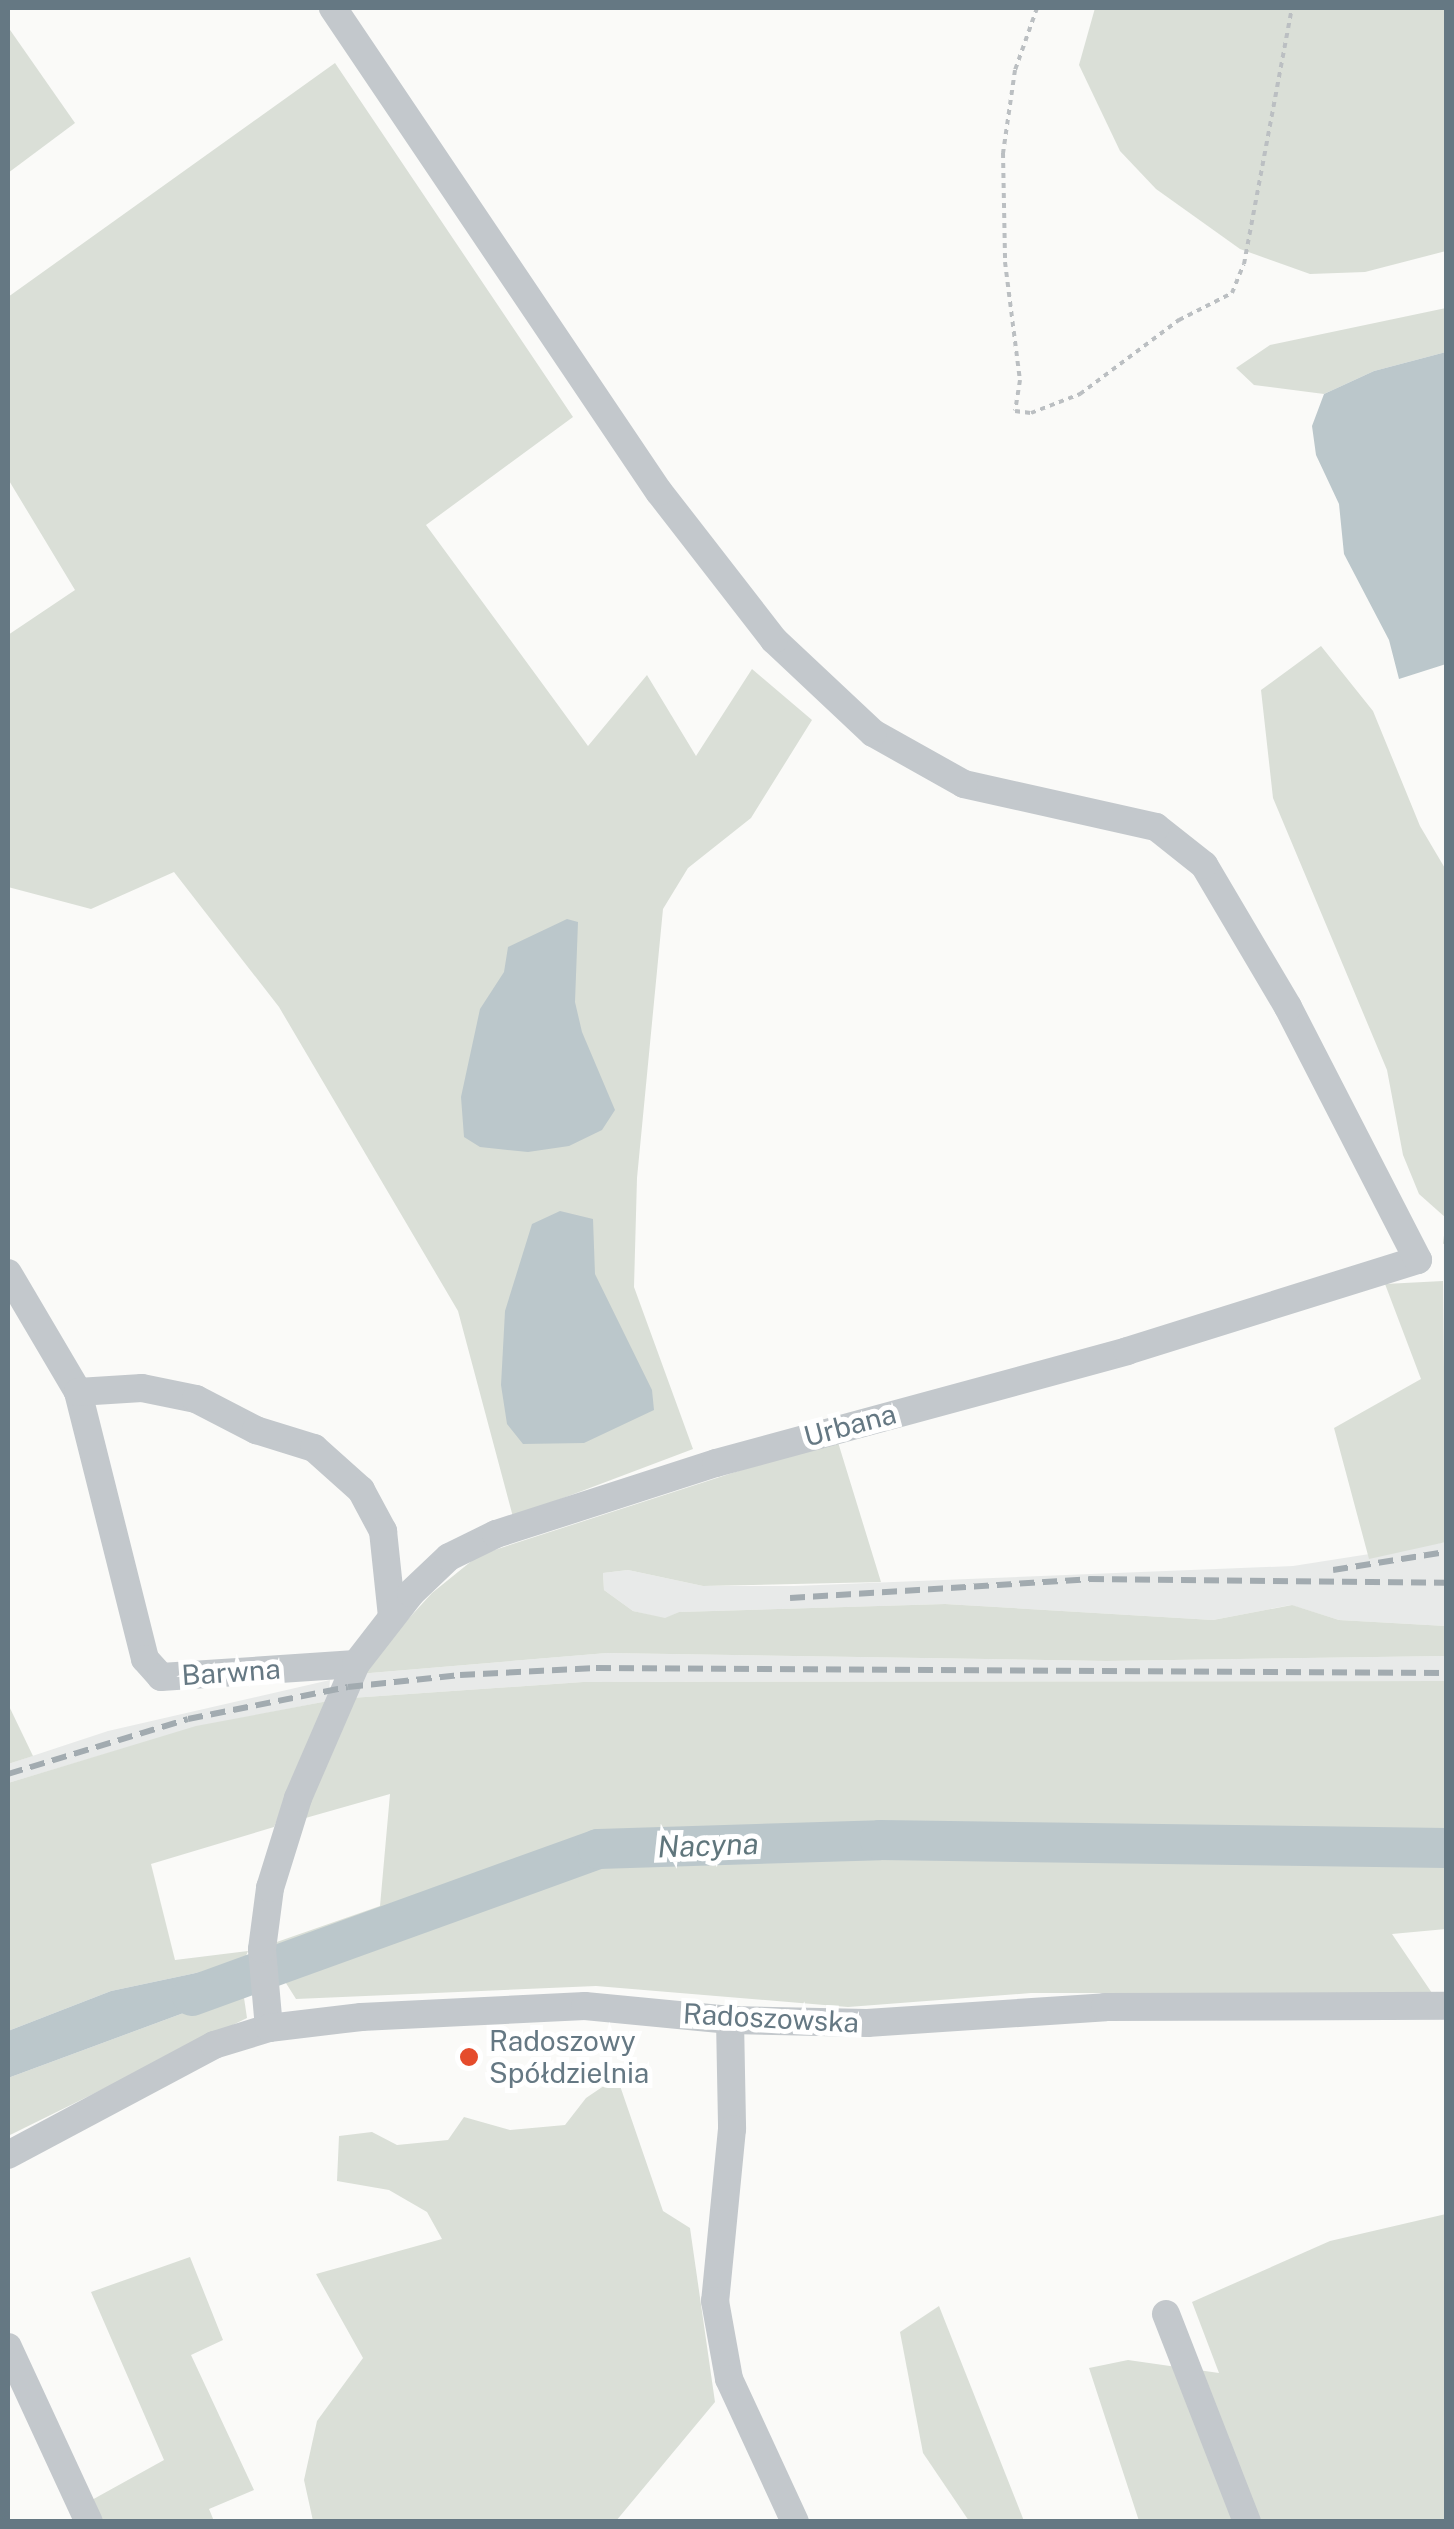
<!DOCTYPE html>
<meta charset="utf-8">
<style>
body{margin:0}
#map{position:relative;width:1454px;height:2529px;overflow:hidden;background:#fafaf8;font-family:"Public Sans",sans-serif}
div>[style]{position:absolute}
.built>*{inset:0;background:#e8eae9}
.green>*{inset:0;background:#dadfd7}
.water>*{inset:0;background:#bbc7cb}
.river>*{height:40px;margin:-20px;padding:0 20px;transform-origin:20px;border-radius:20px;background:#bbc7cb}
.path>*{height:4px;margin-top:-2px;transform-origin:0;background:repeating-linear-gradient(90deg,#bbbfc2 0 5px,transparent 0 10px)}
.minor>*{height:28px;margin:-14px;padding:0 14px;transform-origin:14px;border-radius:14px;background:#c3c8cc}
.rail>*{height:6px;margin-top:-3px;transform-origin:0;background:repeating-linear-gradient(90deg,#a2abb0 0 15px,transparent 0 23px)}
.dots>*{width:28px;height:28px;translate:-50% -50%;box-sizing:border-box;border:5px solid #fff;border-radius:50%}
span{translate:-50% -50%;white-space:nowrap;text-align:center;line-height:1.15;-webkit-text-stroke:10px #fff;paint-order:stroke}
.street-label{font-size:28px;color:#657883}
.poi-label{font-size:28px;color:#657883}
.left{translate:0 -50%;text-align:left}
.water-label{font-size:30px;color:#60767c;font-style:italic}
.frame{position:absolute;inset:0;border:10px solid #657883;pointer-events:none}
</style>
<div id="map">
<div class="built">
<i style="clip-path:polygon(1446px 1542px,1446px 1626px,1339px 1620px,1291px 1605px,1213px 1620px,945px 1604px,679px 1612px,665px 1619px,633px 1611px,604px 1590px,603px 1573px,628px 1570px,703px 1586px,794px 1586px,1293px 1566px)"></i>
<i style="clip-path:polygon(607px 1653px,1106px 1661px,1446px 1656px,1446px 1681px,583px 1682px,351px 1698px,358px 1674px)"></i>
<i style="clip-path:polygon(330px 1680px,328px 1701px,196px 1727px,8px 1783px,8px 1764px,108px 1731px)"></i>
</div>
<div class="green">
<i style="clip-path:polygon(1095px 8px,1446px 8px,1446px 251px,1365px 272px,1310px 274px,1240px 249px,1156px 189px,1120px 151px,1079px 65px)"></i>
<i style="clip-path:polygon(8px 27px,75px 123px,8px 173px)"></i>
<i style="clip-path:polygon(335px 63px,573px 417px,426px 525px,588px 746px,647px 675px,696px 756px,752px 669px,812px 720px,751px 818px,688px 868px,663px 909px,637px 1178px,634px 1287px,693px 1449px,513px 1517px,458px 1311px,279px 1007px,174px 872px,91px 909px,8px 887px,8px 635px,75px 590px,8px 479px,8px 297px)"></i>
<i style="clip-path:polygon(1446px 308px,1446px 352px,1374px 371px,1324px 394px,1254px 385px,1236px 368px,1270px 345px)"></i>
<i style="clip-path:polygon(1321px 646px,1373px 711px,1420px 826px,1446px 870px,1446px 1243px,1443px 1244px,1446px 1218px,1419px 1194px,1403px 1155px,1387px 1070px,1273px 798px,1261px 690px)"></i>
<i style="clip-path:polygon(1443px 1281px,1446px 1542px,1369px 1559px,1334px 1428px,1421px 1379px,1385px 1284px)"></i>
<i style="clip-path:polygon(837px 1439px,881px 1582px,703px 1586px,628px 1570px,603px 1573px,604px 1590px,633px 1611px,665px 1618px,679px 1612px,945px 1604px,1213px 1620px,1292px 1605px,1339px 1620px,1446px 1626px,1446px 1656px,1106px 1661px,607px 1653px,358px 1674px,432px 1593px,479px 1555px)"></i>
<i style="clip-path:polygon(1446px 1681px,1446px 1838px,875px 1832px,598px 1842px,279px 1960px,271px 1944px,380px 1906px,390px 1794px,302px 1819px,351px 1698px,583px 1682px)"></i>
<i style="clip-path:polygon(328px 1701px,274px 1827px,151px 1864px,175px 1960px,248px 1951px,243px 1963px,111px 1991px,8px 2031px,8px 1783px,196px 1726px)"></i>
<i style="clip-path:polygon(8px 1704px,33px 1756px,8px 1764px)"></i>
<i style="clip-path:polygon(877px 1846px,1446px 1857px,1446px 1929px,1392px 1934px,1432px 1993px,1031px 1993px,848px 2007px,596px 1986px,296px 1999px,279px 1972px,599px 1857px)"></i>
<i style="clip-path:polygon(243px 1991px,247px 2018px,8px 2136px,8px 2078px)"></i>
<i style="clip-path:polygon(617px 2077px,663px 2211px,690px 2228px,715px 2402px,616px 2521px,313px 2521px,304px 2480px,317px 2421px,363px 2358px,316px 2274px,442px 2239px,427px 2212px,389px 2190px,337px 2181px,339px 2136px,372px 2132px,397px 2145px,448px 2140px,464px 2117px,510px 2130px,565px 2125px,586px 2098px)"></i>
<i style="clip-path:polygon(1446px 2214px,1446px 2521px,1139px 2521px,1089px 2368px,1128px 2360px,1219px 2373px,1192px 2302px,1330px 2241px)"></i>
<i style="clip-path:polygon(190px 2257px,223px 2340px,191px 2355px,254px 2490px,209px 2509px,214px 2521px,99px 2521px,90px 2501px,164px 2460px,91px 2292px)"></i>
<i style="clip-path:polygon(939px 2306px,1024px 2521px,969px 2521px,923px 2453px,900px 2332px)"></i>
</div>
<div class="water">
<i style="clip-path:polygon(1446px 352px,1446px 664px,1399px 679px,1389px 640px,1344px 554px,1339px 504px,1316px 455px,1312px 426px,1324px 394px,1374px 371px)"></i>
<i style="clip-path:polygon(567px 919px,578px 922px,575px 1002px,582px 1032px,615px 1110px,602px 1130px,569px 1146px,528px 1152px,480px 1147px,464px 1137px,461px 1097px,480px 1009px,504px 972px,508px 947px)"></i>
<i style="clip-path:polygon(560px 1211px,593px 1219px,595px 1274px,652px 1390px,654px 1410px,584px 1443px,523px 1444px,507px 1424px,501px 1385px,505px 1311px,532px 1224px)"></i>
<i style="clip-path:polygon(243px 1963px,243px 1991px,8px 2078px,8px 2031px,111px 1991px)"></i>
</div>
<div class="river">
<i style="left:192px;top:1996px;width:432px;rotate:-19.9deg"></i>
<i style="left:598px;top:1849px;width:282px;rotate:-1.8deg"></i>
<i style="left:880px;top:1840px;width:566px;rotate:0.81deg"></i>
</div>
<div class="path">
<i style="left:1037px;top:8px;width:66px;rotate:109.5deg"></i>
<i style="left:1015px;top:70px;width:84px;rotate:98.2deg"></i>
<i style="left:1003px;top:153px;width:109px;rotate:88.9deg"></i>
<i style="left:1005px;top:262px;width:119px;rotate:82.8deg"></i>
<i style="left:1020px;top:380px;width:31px;rotate:99deg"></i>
<i style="left:1015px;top:411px;width:16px;rotate:7deg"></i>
<i style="left:1031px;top:413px;width:53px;rotate:-21.2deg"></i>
<i style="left:1080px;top:394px;width:124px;rotate:-36.8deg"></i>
<i style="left:1179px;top:320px;width:59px;rotate:-27deg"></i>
<i style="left:1232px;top:293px;width:31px;rotate:-68deg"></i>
<i style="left:1244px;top:264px;width:260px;rotate:-79.4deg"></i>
</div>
<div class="minor">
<i style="left:8px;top:1273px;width:138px;rotate:59.5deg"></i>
<i style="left:78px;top:1392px;width:275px;rotate:75.9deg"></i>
<i style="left:145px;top:1659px;width:24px;rotate:48deg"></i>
<i style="left:161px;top:1677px;width:195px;rotate:-3.8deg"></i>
<i style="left:78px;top:1392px;width:64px;rotate:-3.6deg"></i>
<i style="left:142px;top:1388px;width:55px;rotate:11.5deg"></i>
<i style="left:196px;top:1399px;width:68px;rotate:27.3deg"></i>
<i style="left:256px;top:1430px;width:61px;rotate:17.2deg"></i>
<i style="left:314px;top:1448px;width:63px;rotate:41.8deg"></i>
<i style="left:361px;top:1490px;width:47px;rotate:61.8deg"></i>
<i style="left:383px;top:1531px;width:86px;rotate:84deg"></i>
<i style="left:730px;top:2020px;width:109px;rotate:88.9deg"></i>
<i style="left:732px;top:2129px;width:173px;rotate:95.6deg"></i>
<i style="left:715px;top:2301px;width:79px;rotate:79.8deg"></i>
<i style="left:729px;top:2379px;width:157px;rotate:65.2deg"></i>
<i style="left:269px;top:2028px;width:79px;rotate:-95.1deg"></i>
<i style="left:262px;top:1949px;width:62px;rotate:-82.5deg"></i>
<i style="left:270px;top:1888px;width:94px;rotate:-72.7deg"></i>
<i style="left:298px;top:1798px;width:146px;rotate:-66.6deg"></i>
<i style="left:356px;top:1664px;width:90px;rotate:-52.2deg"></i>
<i style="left:411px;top:1593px;width:52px;rotate:-43.5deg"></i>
<i style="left:449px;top:1557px;width:52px;rotate:-26.1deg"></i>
<i style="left:496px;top:1534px;width:231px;rotate:-17.9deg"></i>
<i style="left:716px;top:1463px;width:426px;rotate:-15.2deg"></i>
<i style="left:1127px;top:1351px;width:305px;rotate:-17.4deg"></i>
<i style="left:1418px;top:1260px;width:284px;rotate:-117.2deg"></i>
<i style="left:1288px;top:1007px;width:165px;rotate:-120.6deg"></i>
<i style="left:1204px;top:865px;width:61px;rotate:-141.6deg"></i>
<i style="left:1156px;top:827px;width:197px;rotate:-167.4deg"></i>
<i style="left:964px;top:784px;width:104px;rotate:-150.7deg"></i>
<i style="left:873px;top:733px;width:136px;rotate:-136.8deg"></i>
<i style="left:774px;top:640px;width:187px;rotate:-127.8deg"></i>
<i style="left:659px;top:492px;width:584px;rotate:-123.96deg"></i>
<i style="left:8px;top:2155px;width:234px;rotate:-28.1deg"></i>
<i style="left:214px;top:2045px;width:58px;rotate:-17.2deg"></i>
<i style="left:269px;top:2028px;width:93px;rotate:-6.8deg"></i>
<i style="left:361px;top:2017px;width:224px;rotate:-2.8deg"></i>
<i style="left:585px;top:2006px;width:146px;rotate:5.5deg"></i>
<i style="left:730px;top:2020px;width:137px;rotate:1.3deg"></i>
<i style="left:867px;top:2023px;width:239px;rotate:-3.8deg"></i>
<i style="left:1105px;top:2007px;width:341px;rotate:-0.2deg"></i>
<i style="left:1166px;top:2314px;width:223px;rotate:68.7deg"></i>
<i style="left:8px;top:2347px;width:193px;rotate:65.2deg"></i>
</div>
<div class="rail">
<i style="left:1333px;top:1570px;width:114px;rotate:-9.1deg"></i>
<i style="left:790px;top:1598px;width:300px;rotate:-3.6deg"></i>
<i style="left:1089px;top:1579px;width:357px;rotate:0.6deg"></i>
<i style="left:8px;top:1774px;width:188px;rotate:-17deg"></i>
<i style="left:188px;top:1719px;width:163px;rotate:-11.3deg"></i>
<i style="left:348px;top:1687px;width:113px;rotate:-6.1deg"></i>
<i style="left:460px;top:1675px;width:136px;rotate:-2.9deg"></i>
<i style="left:596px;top:1668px;width:850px;rotate:0.34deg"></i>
</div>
<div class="dots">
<i style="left:469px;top:2057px;background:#e54c2c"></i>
</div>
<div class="street-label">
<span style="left:850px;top:1425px;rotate:-15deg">Urbana</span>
<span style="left:231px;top:1672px;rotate:-4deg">Barwna</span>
<span style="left:771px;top:2018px;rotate:3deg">Radoszowska</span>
</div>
<div class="poi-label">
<span class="left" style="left:489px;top:2057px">Radoszowy<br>Spółdzielnia</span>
</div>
<div class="water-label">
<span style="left:708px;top:1845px;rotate:-2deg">Nacyna</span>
</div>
<div class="frame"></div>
</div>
